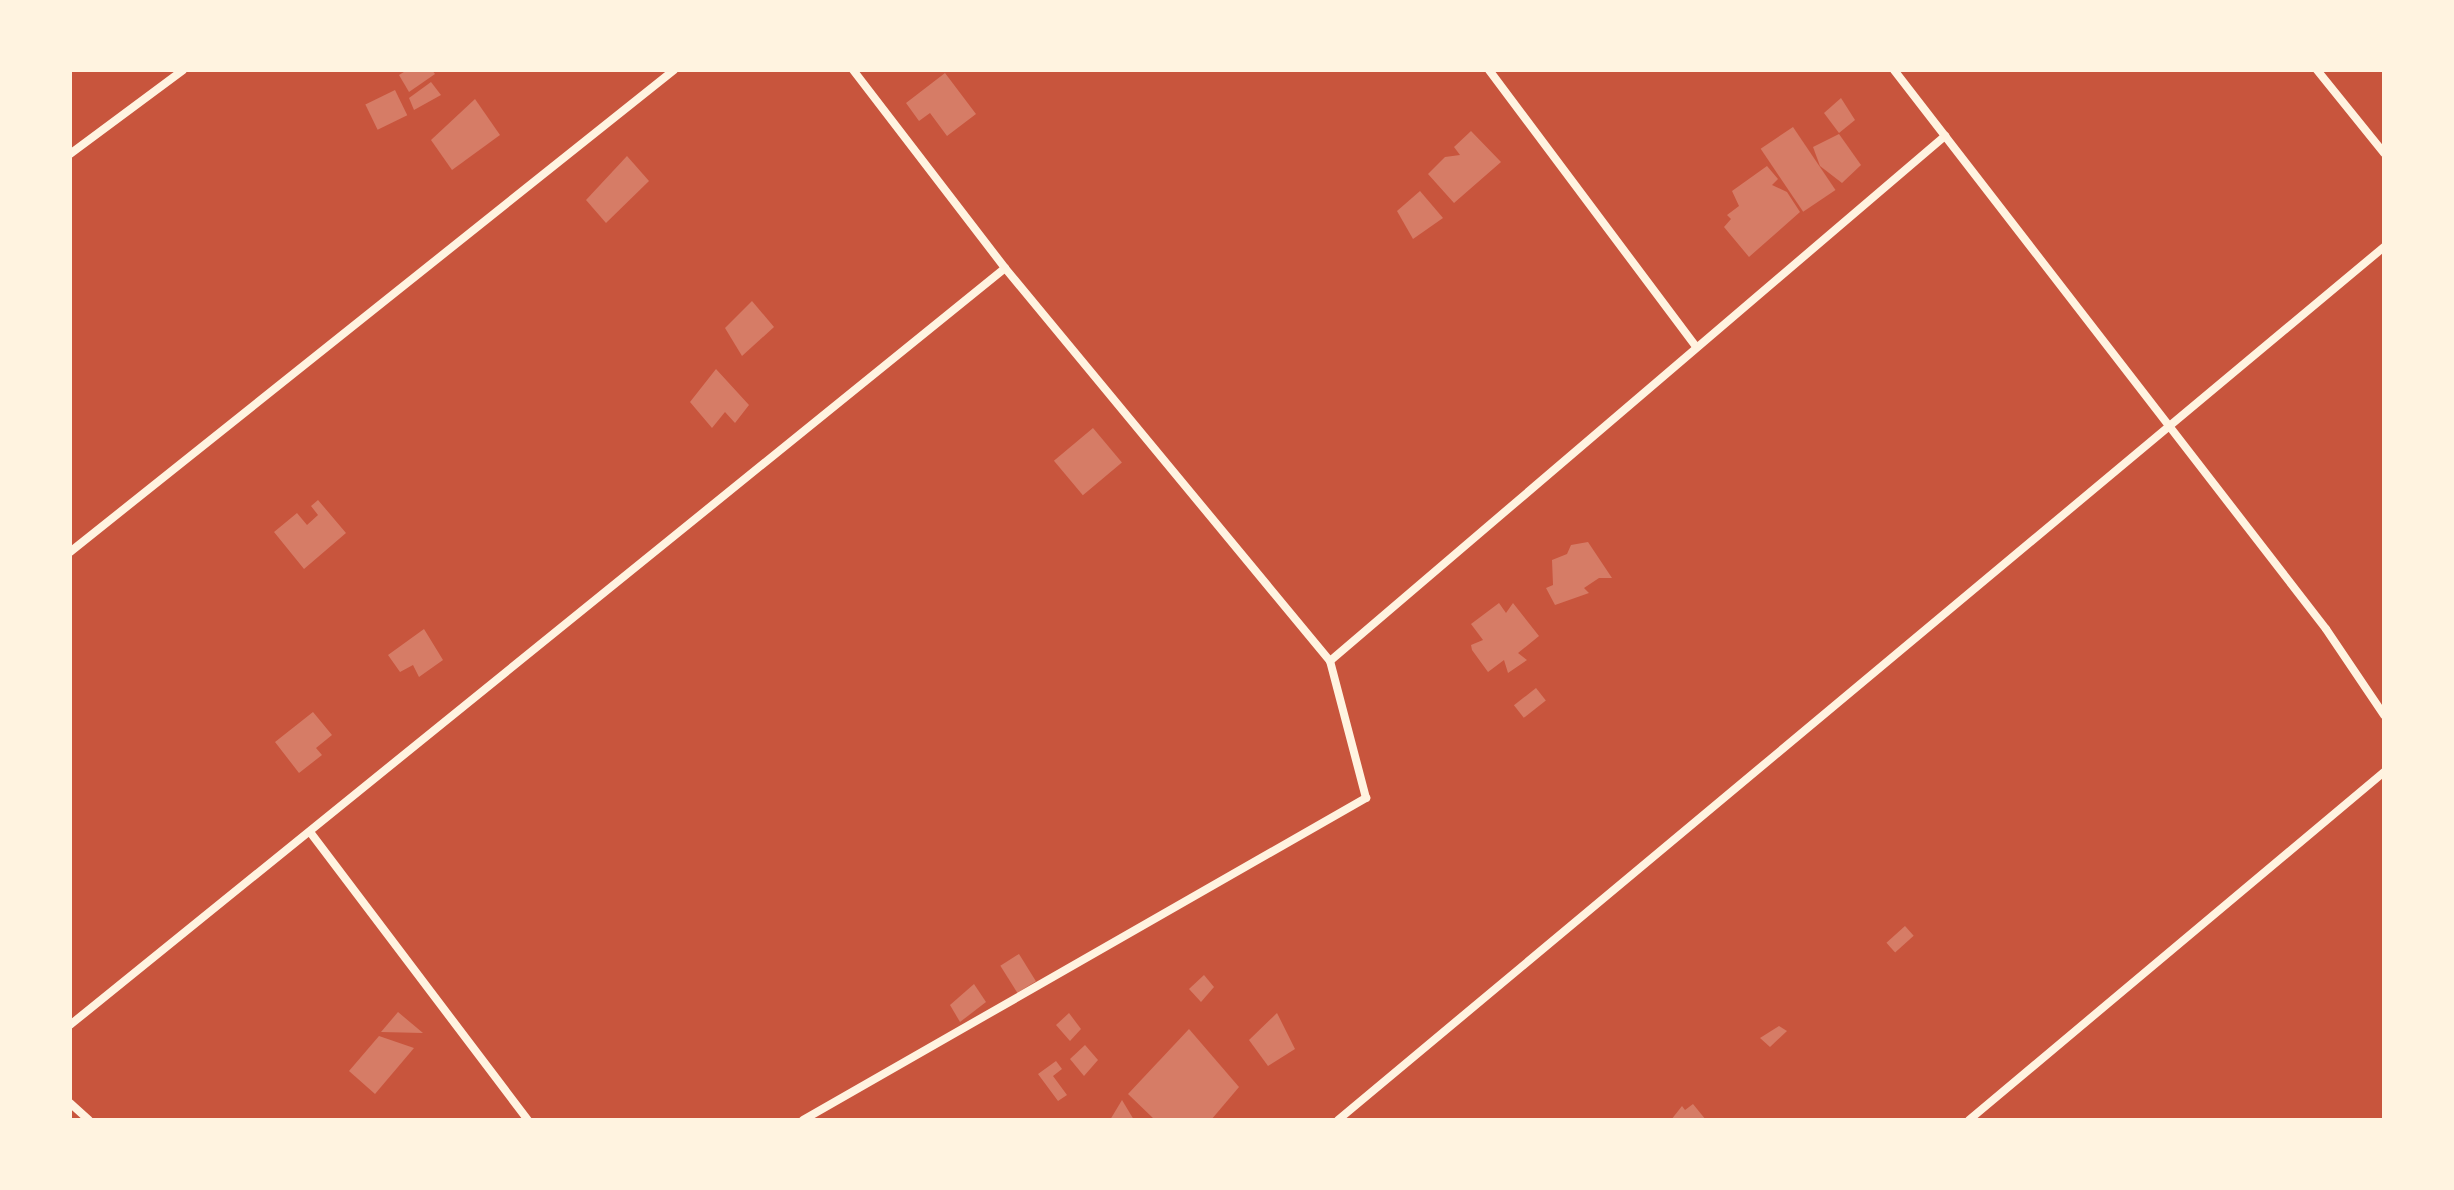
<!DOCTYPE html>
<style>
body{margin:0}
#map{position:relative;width:2454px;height:1190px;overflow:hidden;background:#c8553d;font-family:Arial,sans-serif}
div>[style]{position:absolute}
.building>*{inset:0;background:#d67c66;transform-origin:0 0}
.minor>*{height:8px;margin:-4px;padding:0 4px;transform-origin:4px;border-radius:4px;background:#fff3e0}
span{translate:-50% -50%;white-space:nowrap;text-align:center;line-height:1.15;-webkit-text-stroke:8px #fff3e0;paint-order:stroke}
.frame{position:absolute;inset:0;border:72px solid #fff3e0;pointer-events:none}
</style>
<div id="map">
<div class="building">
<i style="clip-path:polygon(407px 70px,432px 70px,435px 74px,409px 92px,399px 75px)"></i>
<i style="clip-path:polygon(945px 73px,976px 114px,947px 136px,930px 113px,919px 121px,906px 103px)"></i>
<i style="clip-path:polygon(431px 82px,441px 95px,414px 110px,409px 98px)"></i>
<i style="left:395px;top:90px;width:28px;height:33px;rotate:64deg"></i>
<i style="clip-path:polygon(1841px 98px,1855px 120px,1839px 133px,1824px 113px)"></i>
<i style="clip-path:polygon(475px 99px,500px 135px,452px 170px,431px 140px)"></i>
<i style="left:1793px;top:127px;width:76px;height:39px;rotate:56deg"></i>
<i style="clip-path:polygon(1471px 131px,1501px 162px,1454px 203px,1428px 174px,1445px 157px,1460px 155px,1454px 147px)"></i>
<i style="clip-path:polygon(1839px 134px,1861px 165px,1842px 183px,1820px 166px,1813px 147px)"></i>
<i style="clip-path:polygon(627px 156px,649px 181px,606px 223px,586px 200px)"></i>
<i style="clip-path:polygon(1767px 166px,1778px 179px,1772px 185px,1787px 192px,1800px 212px,1749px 257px,1724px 227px,1731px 219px,1727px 215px,1739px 206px,1732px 191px)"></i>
<i style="clip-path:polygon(1420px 191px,1443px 218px,1413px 239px,1397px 211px)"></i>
<i style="clip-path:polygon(752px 301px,774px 327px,742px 356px,725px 328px)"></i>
<i style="clip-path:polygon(716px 369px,749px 405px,735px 423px,725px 412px,712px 428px,690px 402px)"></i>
<i style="left:1093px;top:428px;width:45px;height:51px;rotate:50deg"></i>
<i style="clip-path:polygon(318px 500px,346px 533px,304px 569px,274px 532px,297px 513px,307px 525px,318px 515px,311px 506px)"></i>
<i style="clip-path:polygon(1588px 542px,1612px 578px,1599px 578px,1584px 588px,1589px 593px,1555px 605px,1546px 588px,1553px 585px,1552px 560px,1567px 554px,1571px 545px)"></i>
<i style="clip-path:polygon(1499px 603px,1506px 613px,1513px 603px,1539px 636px,1518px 653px,1527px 660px,1508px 673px,1504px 660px,1488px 672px,1472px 650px,1471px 645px,1483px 640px,1471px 624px)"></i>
<i style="clip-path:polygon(424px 629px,443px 660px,419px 677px,413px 665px,400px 672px,388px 655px)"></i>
<i style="left:1536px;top:688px;width:16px;height:28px;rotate:52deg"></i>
<i style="clip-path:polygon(313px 712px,332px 735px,316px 748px,322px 755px,299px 773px,275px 742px)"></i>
<i style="left:1905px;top:926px;width:13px;height:25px;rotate:48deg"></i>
<i style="left:1019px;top:954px;width:32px;height:22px;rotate:58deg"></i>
<i style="clip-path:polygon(1204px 975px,1214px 987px,1201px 1002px,1189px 989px)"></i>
<i style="clip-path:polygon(974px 984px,986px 1002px,960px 1022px,950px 1005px)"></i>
<i style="clip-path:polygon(398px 1012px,423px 1033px,381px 1032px)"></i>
<i style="clip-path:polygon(1069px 1013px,1081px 1029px,1070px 1041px,1056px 1025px)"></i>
<i style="clip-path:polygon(1277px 1013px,1295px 1049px,1268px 1066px,1249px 1040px)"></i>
<i style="clip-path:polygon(1779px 1026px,1787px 1031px,1770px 1047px,1760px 1038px)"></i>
<i style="clip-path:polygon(1189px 1029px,1239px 1087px,1211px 1120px,1155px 1120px,1128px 1094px)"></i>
<i style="clip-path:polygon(379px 1036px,414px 1048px,375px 1094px,349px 1071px)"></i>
<i style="clip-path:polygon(1085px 1045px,1098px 1060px,1084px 1076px,1070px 1059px)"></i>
<i style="clip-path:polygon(1056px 1061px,1062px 1069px,1053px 1076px,1067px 1095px,1058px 1101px,1038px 1074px)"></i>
<i style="clip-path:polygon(1122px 1100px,1134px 1120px,1110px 1120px)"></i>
<i style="clip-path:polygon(1693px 1104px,1706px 1120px,1671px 1120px,1682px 1106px,1685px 1110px)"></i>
</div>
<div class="minor">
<i style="left:1489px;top:70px;width:344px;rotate:53.2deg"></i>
<i style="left:1894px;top:70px;width:706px;rotate:52.3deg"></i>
<i style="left:2326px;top:629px;width:104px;rotate:56deg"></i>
<i style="left:2317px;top:70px;width:107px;rotate:51.1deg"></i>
<i style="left:70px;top:154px;width:141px;rotate:-36.6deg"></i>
<i style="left:70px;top:552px;width:773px;rotate:-38.59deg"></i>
<i style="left:1330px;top:661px;width:809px;rotate:-40.49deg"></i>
<i style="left:310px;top:832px;width:361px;rotate:52.9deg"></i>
<i style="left:70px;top:1025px;width:1203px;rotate:-38.99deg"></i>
<i style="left:70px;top:1103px;width:25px;rotate:42deg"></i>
<i style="left:803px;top:1120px;width:649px;rotate:-29.77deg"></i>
<i style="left:1366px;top:798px;width:142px;rotate:-104.7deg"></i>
<i style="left:1330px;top:661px;width:510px;rotate:-129.59deg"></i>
<i style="left:1005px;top:268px;width:250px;rotate:-127.5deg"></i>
<i style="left:1338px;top:1120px;width:1362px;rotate:-39.85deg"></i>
<i style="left:1969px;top:1120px;width:542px;rotate:-39.98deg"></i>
</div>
<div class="frame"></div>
</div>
